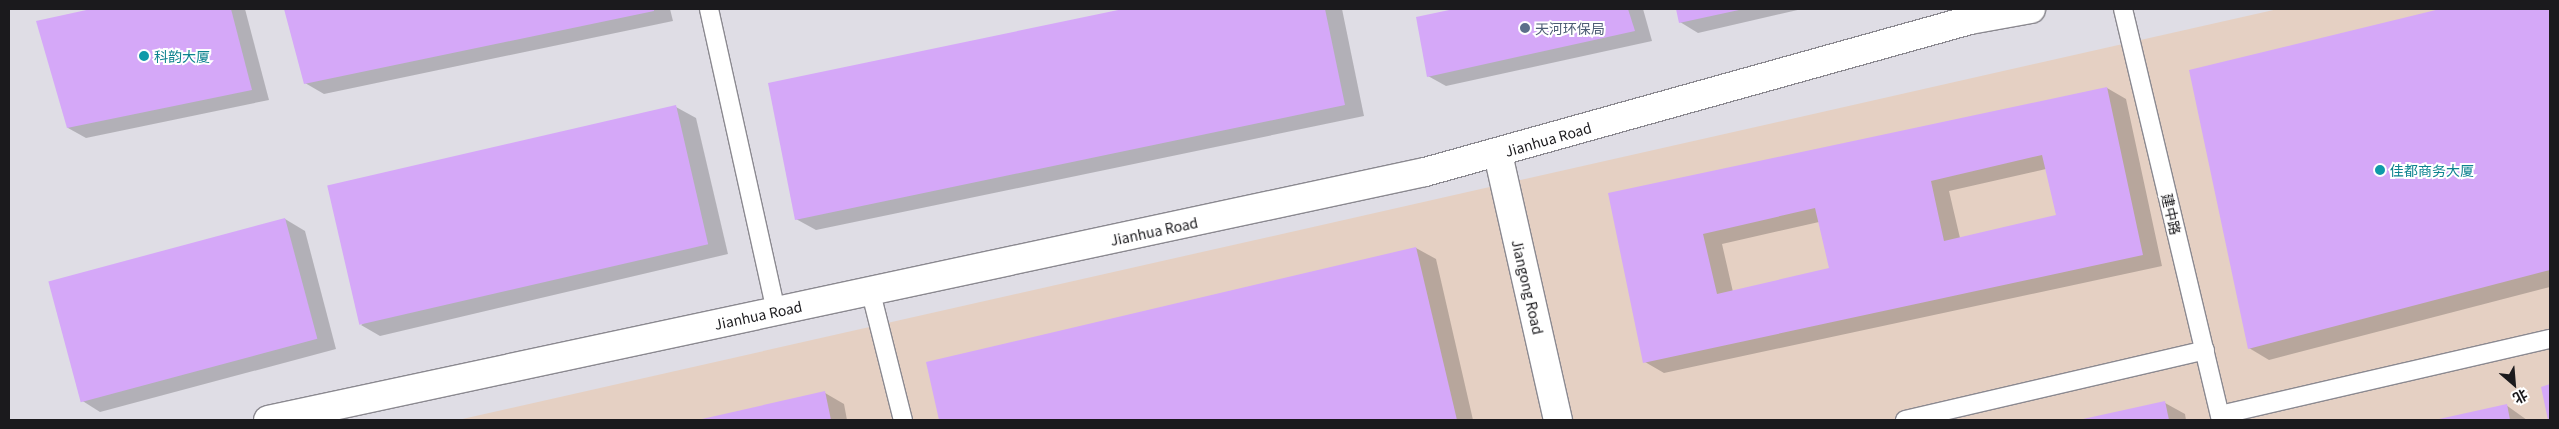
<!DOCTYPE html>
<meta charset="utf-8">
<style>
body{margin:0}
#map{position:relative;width:2559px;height:429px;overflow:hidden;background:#dfdde5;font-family:Georgia,"Noto Sans SC",serif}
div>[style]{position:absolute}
.commercial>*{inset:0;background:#e5d0c3}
.shadow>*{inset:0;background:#0003}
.building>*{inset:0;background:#d5a8f8;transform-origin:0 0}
.roads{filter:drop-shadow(1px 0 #8b8990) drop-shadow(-1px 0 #8b8990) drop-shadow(0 1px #8b8990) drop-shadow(0 -1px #8b8990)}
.service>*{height:18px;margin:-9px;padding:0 9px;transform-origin:9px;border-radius:9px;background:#fff}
.minor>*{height:28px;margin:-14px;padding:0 14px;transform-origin:14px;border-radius:14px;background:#fff}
.dots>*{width:14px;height:14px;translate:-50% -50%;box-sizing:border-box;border:2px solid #fff;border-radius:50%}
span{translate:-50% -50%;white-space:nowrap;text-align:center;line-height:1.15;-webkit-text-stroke:4px #fff;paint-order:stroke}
.service-label{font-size:14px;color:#4e5e75}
.left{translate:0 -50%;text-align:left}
.culture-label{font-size:14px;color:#0d838f}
.street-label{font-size:14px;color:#1b1a1d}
.frame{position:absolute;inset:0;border:10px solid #1b1a1d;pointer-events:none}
.north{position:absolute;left:2489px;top:359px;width:50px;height:50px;-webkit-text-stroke:4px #fff;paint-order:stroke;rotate:153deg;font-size:14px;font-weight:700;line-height:20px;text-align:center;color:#1b1a1d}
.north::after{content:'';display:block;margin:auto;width:18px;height:22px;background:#1b1a1d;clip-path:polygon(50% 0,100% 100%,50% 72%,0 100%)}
</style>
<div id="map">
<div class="commercial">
<i style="clip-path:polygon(2278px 9px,2550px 9px,2550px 420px,458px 420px)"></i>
</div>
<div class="shadow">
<i style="clip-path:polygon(96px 9px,245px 9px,269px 100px,86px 138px,68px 128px,38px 22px)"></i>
<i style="clip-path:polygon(285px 9px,670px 9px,673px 21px,324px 94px,305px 83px)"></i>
<i style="clip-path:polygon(1129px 9px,1342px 9px,1364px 116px,816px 230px,796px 219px,769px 84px)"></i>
<i style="clip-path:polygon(1460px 9px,1643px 9px,1652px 41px,1446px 86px,1428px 76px,1417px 18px)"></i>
<i style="clip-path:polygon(1677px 9px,1802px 9px,1698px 33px,1680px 22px)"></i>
<i style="clip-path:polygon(2446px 9px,2550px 9px,2550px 287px,2269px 360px,2249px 348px,2190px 71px)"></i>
<i style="clip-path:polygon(evenodd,2107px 88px,2126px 99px,2162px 266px,1664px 373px,1645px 362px,1609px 194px,2107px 88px,2046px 169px,2057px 216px,1960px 238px,1949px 191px,2046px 169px,2107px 88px,1819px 222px,1830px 269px,1733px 292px,1722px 244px,1819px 222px)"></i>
<i style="clip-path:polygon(676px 107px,696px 118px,728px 254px,380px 336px,361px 325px)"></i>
<i style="clip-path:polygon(285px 219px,305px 231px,336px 349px,100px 412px,81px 400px)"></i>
<i style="clip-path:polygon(1416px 248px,1436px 259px,1473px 420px,941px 420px,927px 363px)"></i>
<i style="clip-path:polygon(825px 393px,844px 404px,847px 420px,705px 420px)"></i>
<i style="clip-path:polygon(2165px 403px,2185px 414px,2186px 420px,2085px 420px)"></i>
<i style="clip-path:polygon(2506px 405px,2527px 420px,2441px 420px)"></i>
</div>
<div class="building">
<i style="clip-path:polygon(91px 9px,231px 9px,252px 90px,67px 128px,36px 21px)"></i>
<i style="clip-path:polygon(284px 9px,654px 9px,654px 11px,304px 84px)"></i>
<i style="clip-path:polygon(1123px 9px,1325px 9px,1345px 105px,795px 220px,768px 83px)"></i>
<i style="clip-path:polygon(1454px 9px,1628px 9px,1635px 31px,1427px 77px,1416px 17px)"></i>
<i style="clip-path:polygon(1676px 9px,1739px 9px,1739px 10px,1679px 23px)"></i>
<i style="clip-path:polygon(2440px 9px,2550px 9px,2550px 270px,2248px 349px,2189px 70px)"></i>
<i style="clip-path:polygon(evenodd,2107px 87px,2143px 255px,1643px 363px,1608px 193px,2107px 87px,2042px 155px,2056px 215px,1944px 241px,1931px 181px,2042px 155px,2107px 87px,1815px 208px,1829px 268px,1717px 294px,1703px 234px,1815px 208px)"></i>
<i style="left:676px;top:105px;width:143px;height:358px;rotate:77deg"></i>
<i style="left:285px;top:218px;width:125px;height:245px;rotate:75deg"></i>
<i style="clip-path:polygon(1416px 247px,1457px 420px,939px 420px,926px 362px)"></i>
<i style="clip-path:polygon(2550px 384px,2550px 420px,2548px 420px,2541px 387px)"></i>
<i style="clip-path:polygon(825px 391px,831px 420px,702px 420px,702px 419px)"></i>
<i style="clip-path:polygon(2165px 401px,2169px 420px,2083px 420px,2083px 419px)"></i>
<i style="clip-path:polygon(2507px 404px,2510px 420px,2439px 420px,2439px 419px)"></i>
</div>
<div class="roads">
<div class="service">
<i style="left:709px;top:9px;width:308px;rotate:77.5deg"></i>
<i style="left:2123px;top:9px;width:423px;rotate:76.6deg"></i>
<i style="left:871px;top:293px;width:131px;rotate:75.9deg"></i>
<i style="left:2220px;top:415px;width:339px;rotate:-13deg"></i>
<i style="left:1905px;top:420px;width:308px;rotate:-13.1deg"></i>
</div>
<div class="minor">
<i style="left:1498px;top:154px;width:273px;rotate:77.3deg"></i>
<i style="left:268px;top:420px;width:1183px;rotate:-12.1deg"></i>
<i style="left:1425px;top:172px;width:566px;rotate:-15.58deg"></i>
<i style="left:1970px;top:20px;width:62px;rotate:-10.2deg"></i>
</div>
</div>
<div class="dots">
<i style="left:1525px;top:28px;background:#5c6f8a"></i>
<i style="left:144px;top:56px;background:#0f9aa8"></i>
<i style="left:2380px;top:170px;background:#0f9aa8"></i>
</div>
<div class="service-label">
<span class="left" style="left:1535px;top:28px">天河环保局</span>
</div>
<div class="culture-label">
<span class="left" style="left:154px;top:56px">科韵大厦</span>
<span class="left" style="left:2390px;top:170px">佳都商务大厦</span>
</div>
<div class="street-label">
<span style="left:1548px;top:139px;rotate:-16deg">Jianhua Road</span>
<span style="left:2172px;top:214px;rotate:77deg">建中路</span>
<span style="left:1154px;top:231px;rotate:-12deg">Jianhua Road</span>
<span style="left:1528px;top:287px;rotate:77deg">Jiangong Road</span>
<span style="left:758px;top:315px;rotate:-12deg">Jianhua Road</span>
</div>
<div class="frame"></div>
<div class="north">北</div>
</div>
